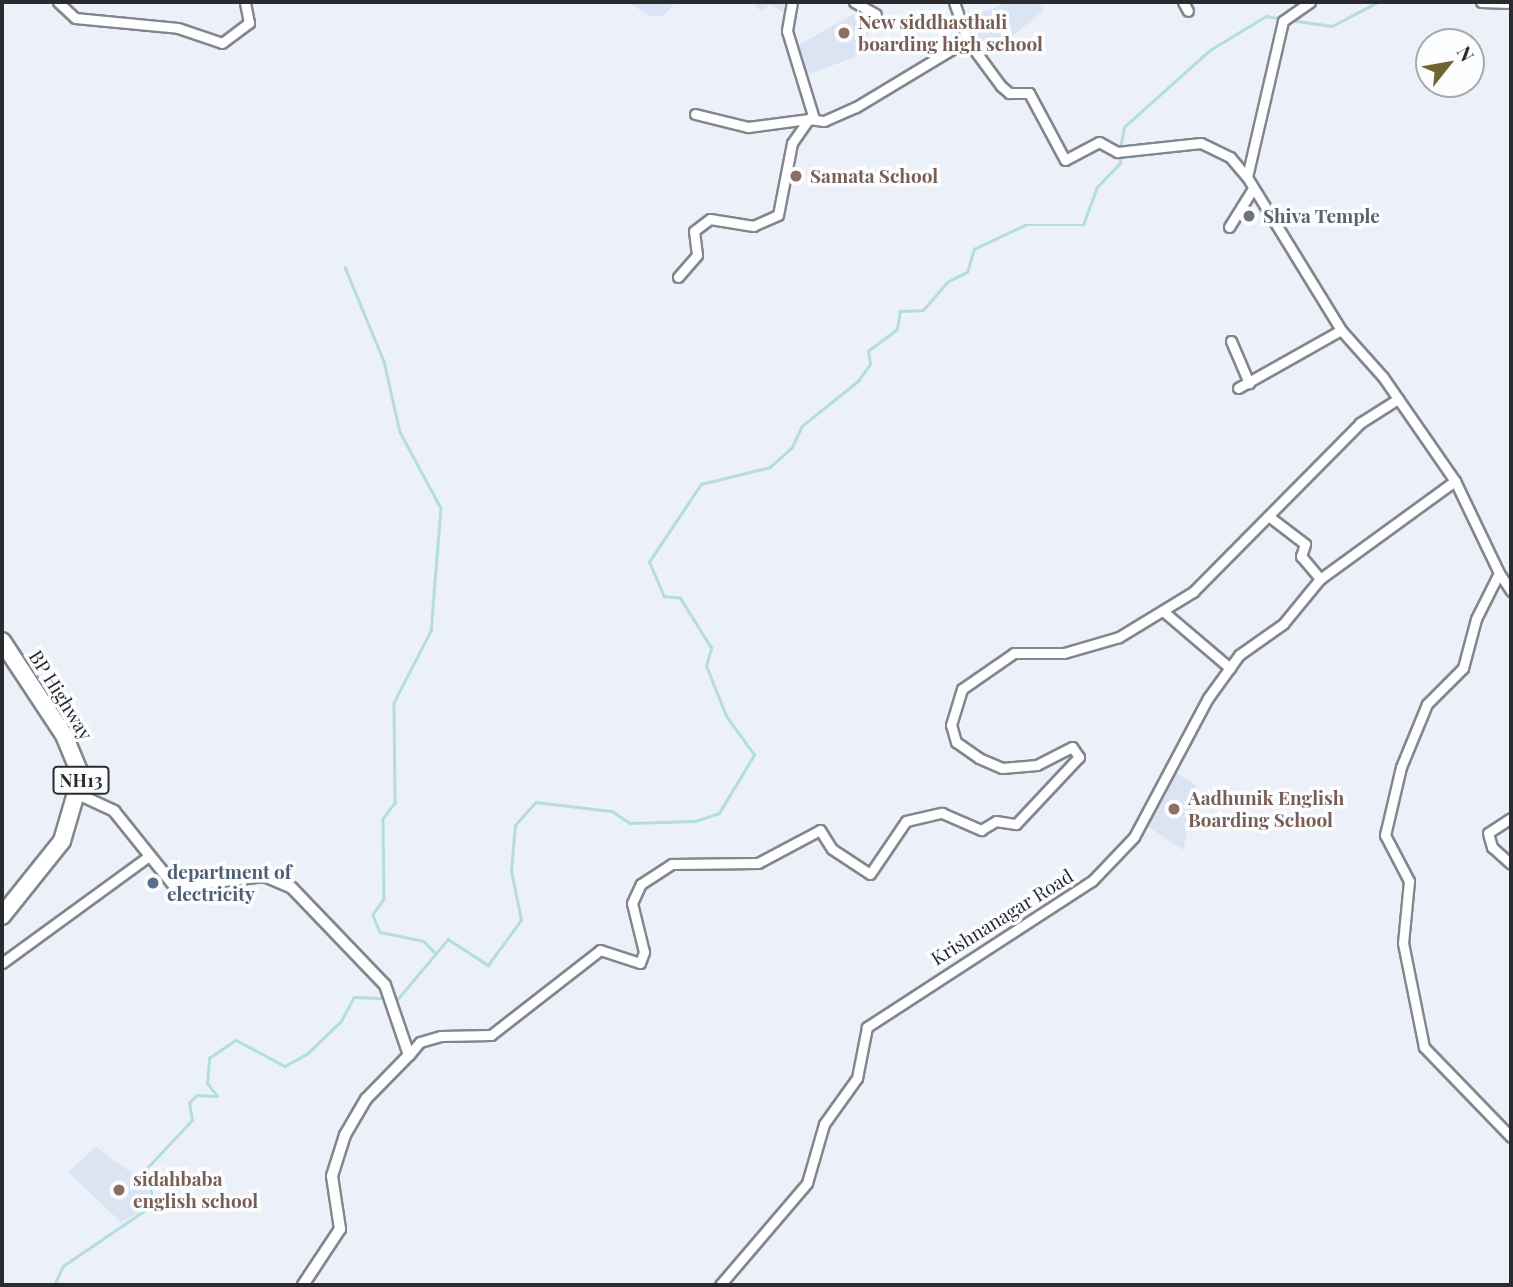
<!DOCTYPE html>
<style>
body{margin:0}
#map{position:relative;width:1513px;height:1287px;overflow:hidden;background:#ebf0f9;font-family:"Playfair Display",serif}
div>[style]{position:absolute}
.built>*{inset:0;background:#dbe4f3}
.stream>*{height:2.5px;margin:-1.25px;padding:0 1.25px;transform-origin:1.25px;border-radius:1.25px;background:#b5dde1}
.roads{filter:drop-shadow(2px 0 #82878e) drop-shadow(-2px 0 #82878e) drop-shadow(0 2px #82878e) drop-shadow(0 -2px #82878e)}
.minor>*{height:9px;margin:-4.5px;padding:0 4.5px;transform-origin:4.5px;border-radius:4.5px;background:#fff}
.tertiary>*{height:10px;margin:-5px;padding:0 5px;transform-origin:5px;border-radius:5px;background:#fff}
.trunk>*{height:16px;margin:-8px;padding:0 8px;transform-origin:8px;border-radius:8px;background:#fff}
.dots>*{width:19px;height:19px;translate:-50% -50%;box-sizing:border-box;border:4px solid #fcfdff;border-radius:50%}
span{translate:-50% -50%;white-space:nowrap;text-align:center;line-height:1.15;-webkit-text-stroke:7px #fcfdff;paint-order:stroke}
.shield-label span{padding:2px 5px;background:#fcfdff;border:2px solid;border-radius:5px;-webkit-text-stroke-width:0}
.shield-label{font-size:18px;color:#292b2e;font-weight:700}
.education-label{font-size:19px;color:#785e54;font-weight:700}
.left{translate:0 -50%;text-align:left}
.worship-label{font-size:19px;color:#5b616d;font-weight:700}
.street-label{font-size:19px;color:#292b2e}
.service-label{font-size:19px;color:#4e5e75;font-weight:700}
.frame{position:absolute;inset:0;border:4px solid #292b2e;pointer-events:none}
.north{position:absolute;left:1415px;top:28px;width:70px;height:70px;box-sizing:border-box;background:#fcfdff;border:2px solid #a8a9ab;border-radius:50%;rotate:59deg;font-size:19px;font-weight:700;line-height:28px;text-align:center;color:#292b2e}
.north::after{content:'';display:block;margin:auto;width:24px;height:32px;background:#736331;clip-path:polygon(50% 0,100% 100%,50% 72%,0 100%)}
</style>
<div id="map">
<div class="built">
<i style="clip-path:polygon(628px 2px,676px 2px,663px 16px,649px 16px)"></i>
<i style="clip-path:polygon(753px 2px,785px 2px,784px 13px,770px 4px,761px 12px)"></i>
<i style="clip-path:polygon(1010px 2px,1039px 2px,1043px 11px,984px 59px,961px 20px)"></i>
<i style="clip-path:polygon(858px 12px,876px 19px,855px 57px,806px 75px,795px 47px)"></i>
<i style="clip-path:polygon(1176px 773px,1197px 786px,1183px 850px,1147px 826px)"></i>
<i style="clip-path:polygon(96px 1147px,147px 1184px,150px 1199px,143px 1210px,121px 1222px,68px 1172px)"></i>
</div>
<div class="stream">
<i style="left:1290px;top:20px;width:42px;rotate:8.1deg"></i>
<i style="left:1332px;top:26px;width:52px;rotate:-27.6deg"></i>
<i style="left:1120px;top:148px;width:21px;rotate:-79deg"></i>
<i style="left:1124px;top:127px;width:115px;rotate:-41.8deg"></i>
<i style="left:1210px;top:50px;width:66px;rotate:-31.3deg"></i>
<i style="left:1266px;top:16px;width:17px;rotate:10deg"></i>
<i style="left:345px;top:267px;width:102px;rotate:67.5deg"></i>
<i style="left:384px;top:361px;width:73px;rotate:77.3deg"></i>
<i style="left:400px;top:432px;width:86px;rotate:61.7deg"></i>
<i style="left:441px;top:508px;width:123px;rotate:94.6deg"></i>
<i style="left:431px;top:631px;width:81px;rotate:117.2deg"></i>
<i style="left:394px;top:703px;width:100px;rotate:89.4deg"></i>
<i style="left:395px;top:803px;width:20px;rotate:127deg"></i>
<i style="left:383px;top:819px;width:80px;rotate:89.3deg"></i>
<i style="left:384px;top:899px;width:19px;rotate:125deg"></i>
<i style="left:373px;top:915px;width:18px;rotate:68deg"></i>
<i style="left:380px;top:932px;width:45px;rotate:11.6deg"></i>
<i style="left:424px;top:941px;width:16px;rotate:47deg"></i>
<i style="left:396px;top:1001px;width:81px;rotate:-50deg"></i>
<i style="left:448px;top:939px;width:48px;rotate:33deg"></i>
<i style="left:488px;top:965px;width:56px;rotate:-53.7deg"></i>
<i style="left:521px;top:920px;width:50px;rotate:-101.5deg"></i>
<i style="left:511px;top:871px;width:46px;rotate:-85deg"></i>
<i style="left:515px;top:825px;width:31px;rotate:-48deg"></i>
<i style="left:536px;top:802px;width:77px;rotate:6.8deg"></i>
<i style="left:612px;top:811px;width:22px;rotate:34deg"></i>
<i style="left:630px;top:823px;width:65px;rotate:-1.8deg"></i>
<i style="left:695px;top:821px;width:25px;rotate:-18deg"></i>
<i style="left:719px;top:813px;width:68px;rotate:-58.9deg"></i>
<i style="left:754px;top:755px;width:48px;rotate:-125.7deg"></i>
<i style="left:726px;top:716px;width:54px;rotate:-111.8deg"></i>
<i style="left:706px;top:666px;width:19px;rotate:-74deg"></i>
<i style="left:711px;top:648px;width:59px;rotate:-121.8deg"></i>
<i style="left:680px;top:598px;width:16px;rotate:-176deg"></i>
<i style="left:664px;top:597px;width:38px;rotate:-113deg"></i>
<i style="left:649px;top:562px;width:94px;rotate:-56.3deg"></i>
<i style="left:701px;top:484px;width:71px;rotate:-13.8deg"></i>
<i style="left:770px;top:467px;width:30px;rotate:-42deg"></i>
<i style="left:792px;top:447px;width:23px;rotate:-65deg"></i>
<i style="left:802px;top:426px;width:72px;rotate:-38.8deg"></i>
<i style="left:858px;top:381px;width:21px;rotate:-55deg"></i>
<i style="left:870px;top:364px;width:13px;rotate:-99deg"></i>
<i style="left:868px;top:351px;width:36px;rotate:-37deg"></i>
<i style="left:897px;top:329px;width:18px;rotate:-81deg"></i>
<i style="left:900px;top:311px;width:23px;rotate:-2deg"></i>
<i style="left:923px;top:310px;width:37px;rotate:-49deg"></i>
<i style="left:947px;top:282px;width:22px;rotate:-27deg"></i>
<i style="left:967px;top:272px;width:24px;rotate:-73deg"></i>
<i style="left:974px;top:249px;width:56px;rotate:-25.2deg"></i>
<i style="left:1025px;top:225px;width:58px"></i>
<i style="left:1083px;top:225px;width:40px;rotate:-69.8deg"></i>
<i style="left:1097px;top:187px;width:33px;rotate:-46deg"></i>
<i style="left:1120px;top:163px;width:8px;rotate:-90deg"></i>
<i style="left:54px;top:1285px;width:21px;rotate:-65deg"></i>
<i style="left:63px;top:1266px;width:98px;rotate:-34.2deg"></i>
<i style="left:144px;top:1211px;width:14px;rotate:-56deg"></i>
<i style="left:152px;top:1199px;width:31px;rotate:-99deg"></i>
<i style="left:147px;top:1168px;width:66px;rotate:-46.8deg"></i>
<i style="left:192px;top:1120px;width:17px;rotate:-100deg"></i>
<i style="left:189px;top:1103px;width:11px;rotate:-45deg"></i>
<i style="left:197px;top:1095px;width:20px;rotate:3deg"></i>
<i style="left:217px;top:1096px;width:16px;rotate:-128deg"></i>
<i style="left:207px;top:1083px;width:25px;rotate:-85deg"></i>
<i style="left:209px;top:1058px;width:32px;rotate:-34deg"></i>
<i style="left:236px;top:1040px;width:55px;rotate:28deg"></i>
<i style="left:285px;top:1066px;width:26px;rotate:-29deg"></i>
<i style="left:308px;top:1053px;width:46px;rotate:-44.1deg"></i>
<i style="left:341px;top:1021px;width:27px;rotate:-62deg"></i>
<i style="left:354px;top:997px;width:32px;rotate:2deg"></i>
</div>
<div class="roads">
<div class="minor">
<i style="left:58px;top:2px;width:23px;rotate:43deg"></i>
<i style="left:75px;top:18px;width:103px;rotate:5.5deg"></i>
<i style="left:178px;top:28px;width:46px;rotate:18.8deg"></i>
<i style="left:222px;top:43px;width:34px;rotate:-37deg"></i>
<i style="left:249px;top:23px;width:21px;rotate:-101deg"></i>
<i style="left:792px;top:2px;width:29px;rotate:100deg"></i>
<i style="left:787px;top:31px;width:92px;rotate:72.9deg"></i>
<i style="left:854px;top:2px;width:25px;rotate:29deg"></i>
<i style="left:954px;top:2px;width:40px;rotate:71.1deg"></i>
<i style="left:967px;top:40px;width:57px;rotate:53.5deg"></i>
<i style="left:1001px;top:86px;width:11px;rotate:41deg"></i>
<i style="left:1009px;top:93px;width:20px"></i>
<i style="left:1029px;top:93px;width:76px;rotate:61.8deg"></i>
<i style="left:1065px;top:160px;width:38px;rotate:-28deg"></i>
<i style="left:1099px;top:142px;width:21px;rotate:29deg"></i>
<i style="left:1117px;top:152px;width:84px;rotate:-6.1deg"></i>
<i style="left:1201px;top:143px;width:32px;rotate:26deg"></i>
<i style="left:1230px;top:157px;width:26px;rotate:50deg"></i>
<i style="left:1183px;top:2px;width:10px;rotate:61deg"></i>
<i style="left:1310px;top:2px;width:33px;rotate:145deg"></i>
<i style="left:1283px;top:21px;width:160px;rotate:103deg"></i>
<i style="left:1247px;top:177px;width:180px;rotate:58.4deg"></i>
<i style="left:1341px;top:330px;width:63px;rotate:48.2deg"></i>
<i style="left:1383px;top:377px;width:126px;rotate:55.3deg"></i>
<i style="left:1455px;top:481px;width:102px;rotate:64.4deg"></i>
<i style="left:1499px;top:573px;width:51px;rotate:116.6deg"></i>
<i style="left:1476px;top:619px;width:51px;rotate:104.9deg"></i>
<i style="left:1463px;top:668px;width:51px;rotate:135deg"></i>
<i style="left:1427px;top:704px;width:68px;rotate:112.4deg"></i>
<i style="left:1401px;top:767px;width:70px;rotate:103.2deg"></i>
<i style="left:1385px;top:835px;width:52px;rotate:62.4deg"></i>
<i style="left:1409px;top:881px;width:62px;rotate:95.5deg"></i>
<i style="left:1403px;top:943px;width:106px;rotate:78.6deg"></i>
<i style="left:1424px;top:1047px;width:125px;rotate:46deg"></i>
<i style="left:1481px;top:2px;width:30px;rotate:2deg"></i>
<i style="left:695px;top:114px;width:55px;rotate:13.8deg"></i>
<i style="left:748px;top:127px;width:62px;rotate:-7.5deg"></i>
<i style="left:1229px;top:227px;width:44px;rotate:-58.1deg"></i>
<i style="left:678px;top:277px;width:29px;rotate:-49deg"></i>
<i style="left:697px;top:255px;width:24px;rotate:-97deg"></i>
<i style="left:694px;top:231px;width:20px;rotate:-37deg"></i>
<i style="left:710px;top:219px;width:44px;rotate:9.2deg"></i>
<i style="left:753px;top:226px;width:27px;rotate:-24deg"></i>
<i style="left:778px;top:215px;width:73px;rotate:-79deg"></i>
<i style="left:792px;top:143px;width:29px;rotate:-55deg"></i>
<i style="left:809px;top:119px;width:15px;rotate:8deg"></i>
<i style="left:824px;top:121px;width:35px;rotate:-24deg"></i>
<i style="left:856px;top:107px;width:130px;rotate:-31.1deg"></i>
<i style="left:1231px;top:341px;width:46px;rotate:66.8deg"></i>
<i style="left:1238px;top:388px;width:118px;rotate:-29.4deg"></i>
<i style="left:1271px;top:518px;width:43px;rotate:37.4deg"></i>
<i style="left:1305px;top:544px;width:13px;rotate:108deg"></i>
<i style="left:1301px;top:556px;width:30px;rotate:50deg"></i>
<i style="left:1499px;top:573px;width:22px;rotate:56deg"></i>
<i style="left:1163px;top:611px;width:88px;rotate:40.4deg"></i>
<i style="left:1511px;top:818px;width:27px;rotate:147deg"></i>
<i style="left:1488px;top:833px;width:15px;rotate:74deg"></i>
<i style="left:1492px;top:847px;width:25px;rotate:42deg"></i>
<i style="left:2px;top:963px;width:182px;rotate:-36.1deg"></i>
<i style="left:409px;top:1055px;width:17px;rotate:-50deg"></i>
<i style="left:420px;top:1042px;width:22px;rotate:-16deg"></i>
<i style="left:441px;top:1036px;width:50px;rotate:-1.1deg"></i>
<i style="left:491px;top:1035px;width:138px;rotate:-37.9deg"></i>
<i style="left:600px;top:950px;width:42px;rotate:18deg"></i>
<i style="left:640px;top:963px;width:12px;rotate:-70deg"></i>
<i style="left:644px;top:952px;width:50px;rotate:-103.8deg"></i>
<i style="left:632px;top:903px;width:21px;rotate:-65deg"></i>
<i style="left:641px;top:884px;width:37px;rotate:-33deg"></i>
<i style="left:672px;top:864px;width:86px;rotate:-0.7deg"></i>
<i style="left:758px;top:863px;width:70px;rotate:-28deg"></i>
<i style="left:820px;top:830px;width:22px;rotate:58deg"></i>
<i style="left:832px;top:849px;width:45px;rotate:33.3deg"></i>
<i style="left:870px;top:874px;width:64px;rotate:-55.8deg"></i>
<i style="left:906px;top:821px;width:37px;rotate:-13deg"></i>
<i style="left:942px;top:813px;width:43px;rotate:23.6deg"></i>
<i style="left:981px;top:830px;width:17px;rotate:-31deg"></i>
<i style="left:996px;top:821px;width:20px;rotate:9deg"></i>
<i style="left:1016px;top:824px;width:92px;rotate:-46.8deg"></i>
<i style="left:1079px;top:757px;width:12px;rotate:-125deg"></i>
<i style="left:1072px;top:747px;width:39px;rotate:153deg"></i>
<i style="left:1037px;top:765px;width:35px;rotate:175deg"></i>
<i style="left:1002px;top:768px;width:25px;rotate:-157deg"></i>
<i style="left:979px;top:758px;width:28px;rotate:-145deg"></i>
<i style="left:956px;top:742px;width:18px;rotate:-106deg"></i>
<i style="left:951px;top:725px;width:38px;rotate:-73deg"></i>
<i style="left:962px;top:689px;width:63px;rotate:-34.7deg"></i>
<i style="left:1014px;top:653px;width:50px"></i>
<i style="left:1064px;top:653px;width:57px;rotate:-16.2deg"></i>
<i style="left:1119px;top:637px;width:87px;rotate:-31.3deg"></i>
<i style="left:1193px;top:592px;width:238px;rotate:-45.3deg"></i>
<i style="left:1360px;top:423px;width:45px;rotate:-32.3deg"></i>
<i style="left:720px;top:1285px;width:134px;rotate:-49.5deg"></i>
<i style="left:807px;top:1183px;width:61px;rotate:-73.9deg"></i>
<i style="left:824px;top:1124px;width:57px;rotate:-54.3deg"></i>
<i style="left:857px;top:1078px;width:52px;rotate:-78.9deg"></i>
<i style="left:867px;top:1027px;width:268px;rotate:-33deg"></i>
<i style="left:1092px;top:881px;width:61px;rotate:-46.3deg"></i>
<i style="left:1134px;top:837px;width:157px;rotate:-62deg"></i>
<i style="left:1208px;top:698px;width:53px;rotate:-54.2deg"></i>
<i style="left:1239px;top:655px;width:54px;rotate:-35.2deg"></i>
<i style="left:1283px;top:624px;width:58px;rotate:-50.6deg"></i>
<i style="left:1320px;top:579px;width:167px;rotate:-36deg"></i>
</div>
<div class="tertiary">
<i style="left:80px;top:795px;width:38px;rotate:25deg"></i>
<i style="left:114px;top:811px;width:97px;rotate:51.2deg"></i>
<i style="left:175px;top:887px;width:90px;rotate:-7deg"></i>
<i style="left:264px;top:876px;width:30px;rotate:23deg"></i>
<i style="left:292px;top:888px;width:134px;rotate:46.2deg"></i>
<i style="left:385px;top:985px;width:74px;rotate:71.1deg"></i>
<i style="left:409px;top:1055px;width:62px;rotate:134.3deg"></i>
<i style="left:366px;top:1099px;width:42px;rotate:120.3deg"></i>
<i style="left:345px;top:1135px;width:43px;rotate:107.6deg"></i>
<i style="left:332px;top:1176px;width:54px;rotate:81.4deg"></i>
<i style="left:340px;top:1229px;width:67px;rotate:123.5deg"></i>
</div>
<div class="trunk">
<i style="left:2px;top:641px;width:113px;rotate:56.6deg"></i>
<i style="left:64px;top:735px;width:44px;rotate:67.5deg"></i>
<i style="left:81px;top:776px;width:68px;rotate:106.3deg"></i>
<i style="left:62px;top:841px;width:96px;rotate:128.7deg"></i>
</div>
</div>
<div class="dots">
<i style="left:844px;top:33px;background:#8d6e63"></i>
<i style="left:796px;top:176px;background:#8d6e63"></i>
<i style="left:1249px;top:216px;background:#6b7280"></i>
<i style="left:1174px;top:809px;background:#8d6e63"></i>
<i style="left:153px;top:883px;background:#5c6f8a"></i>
<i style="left:119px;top:1190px;background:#8d6e63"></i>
</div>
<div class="shield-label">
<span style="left:81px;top:780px">NH13</span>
</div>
<div class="education-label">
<span class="left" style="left:858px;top:33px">New siddhasthali<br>boarding high school</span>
<span class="left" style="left:810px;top:176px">Samata School</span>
<span class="left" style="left:1188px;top:809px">Aadhunik English<br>Boarding School</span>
<span class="left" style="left:133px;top:1190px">sidahbaba<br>english school</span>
</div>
<div class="worship-label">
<span class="left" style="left:1263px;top:216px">Shiva Temple</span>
</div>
<div class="street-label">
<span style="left:61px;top:695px;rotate:58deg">BP Highway</span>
<span style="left:1002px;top:917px;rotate:-32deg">Krishnanagar Road</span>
</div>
<div class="service-label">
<span class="left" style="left:167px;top:883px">department of<br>electricity</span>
</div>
<div class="frame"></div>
<div class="north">N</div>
</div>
